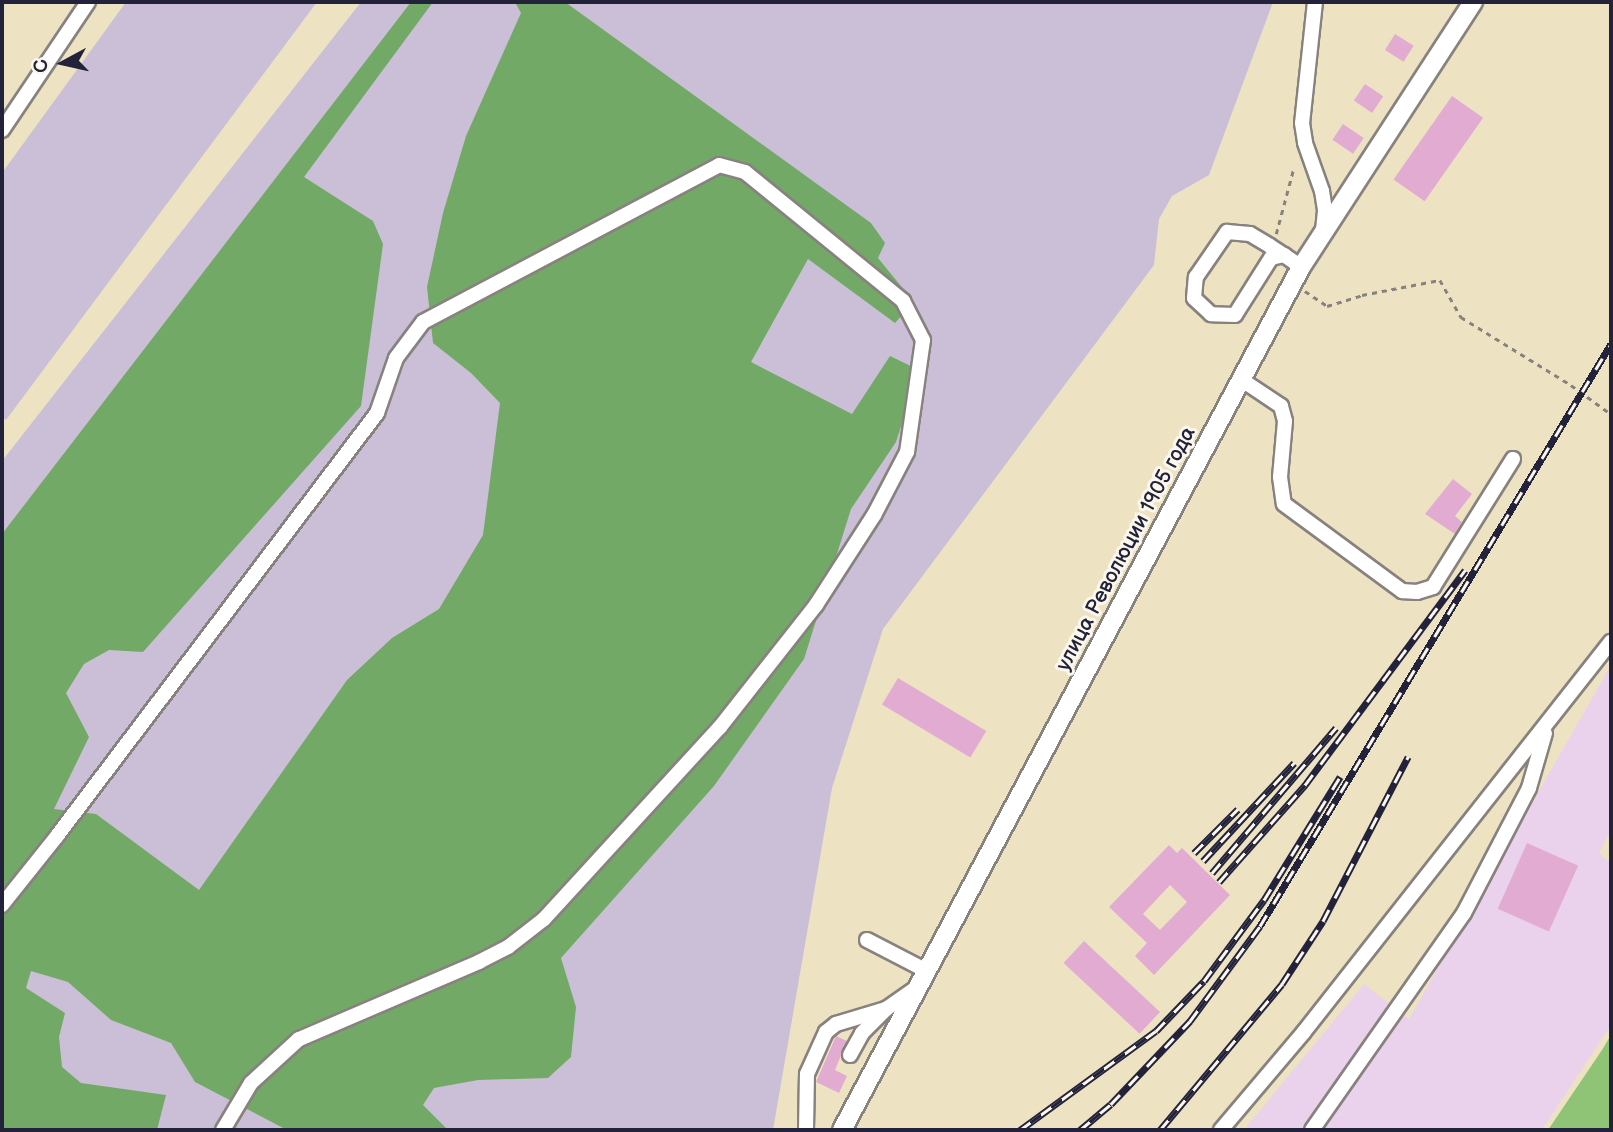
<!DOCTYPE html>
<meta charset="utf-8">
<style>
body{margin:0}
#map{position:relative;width:1613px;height:1132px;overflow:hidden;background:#ede3c3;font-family:"Balsamiq Sans",sans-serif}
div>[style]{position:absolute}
.built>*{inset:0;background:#ead1ec}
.industrial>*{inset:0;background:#cabfd6}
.green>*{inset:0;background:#8fc375}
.forest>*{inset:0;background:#73a966}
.building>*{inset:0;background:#e2acd2;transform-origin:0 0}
.path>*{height:2.5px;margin-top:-1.25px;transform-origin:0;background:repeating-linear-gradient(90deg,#88827f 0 5px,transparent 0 10px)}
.roads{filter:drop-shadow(2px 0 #88827f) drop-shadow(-2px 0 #88827f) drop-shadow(0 2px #88827f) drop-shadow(0 -2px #88827f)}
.minor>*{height:14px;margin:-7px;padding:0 7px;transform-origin:7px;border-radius:7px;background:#fff}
.major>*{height:18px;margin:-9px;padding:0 9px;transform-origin:9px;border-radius:9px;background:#fff}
.rail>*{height:7px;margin-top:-3.5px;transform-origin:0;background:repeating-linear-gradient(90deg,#fbf7ec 0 13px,#22223b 0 26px);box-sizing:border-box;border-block:2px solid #22223b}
span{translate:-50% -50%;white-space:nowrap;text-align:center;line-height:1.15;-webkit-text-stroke:6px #fbf7ec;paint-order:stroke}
.street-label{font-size:21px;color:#22223b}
.frame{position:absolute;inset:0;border:4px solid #22223b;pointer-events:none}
.north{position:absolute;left:28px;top:28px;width:70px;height:70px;-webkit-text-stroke:5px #fbf7ec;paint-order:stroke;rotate:262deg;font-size:19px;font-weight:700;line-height:28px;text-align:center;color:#22223b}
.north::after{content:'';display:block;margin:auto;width:24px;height:32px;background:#22223b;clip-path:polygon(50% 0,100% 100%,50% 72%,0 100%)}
</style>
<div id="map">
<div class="built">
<i style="clip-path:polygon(1611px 665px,1611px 830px,1599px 853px,1611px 863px,1611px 1025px,1542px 1130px,1244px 1130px,1364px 984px,1409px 1019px)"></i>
</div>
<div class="industrial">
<i style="clip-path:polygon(126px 2px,317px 2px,6px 420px,2px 417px,2px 173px)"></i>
<i style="clip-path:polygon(361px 2px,1273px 2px,1209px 175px,1172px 196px,1159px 219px,1154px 265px,883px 629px,832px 788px,773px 1130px,2px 1130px,2px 461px)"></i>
</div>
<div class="green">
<i style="clip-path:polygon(1611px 1035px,1611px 1130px,1548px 1130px,1602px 1050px)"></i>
</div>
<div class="forest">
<i style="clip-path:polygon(411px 2px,433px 2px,304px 177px,373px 221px,383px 244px,361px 406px,143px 652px,109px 650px,84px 664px,66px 693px,89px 737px,54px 809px,96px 814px,199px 890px,347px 680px,392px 638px,439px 609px,483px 535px,500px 403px,471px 373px,433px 343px,427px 287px,443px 213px,466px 136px,521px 13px,515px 2px,565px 2px,871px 223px,885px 243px,878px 258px,914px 302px,895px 323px,808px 259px,751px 362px,852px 414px,890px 356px,919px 370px,896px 442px,851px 509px,804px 659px,714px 786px,561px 958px,576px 1007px,571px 1057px,548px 1078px,478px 1080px,434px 1088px,423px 1105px,448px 1130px,287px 1130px,195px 1082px,171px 1043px,111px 1020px,68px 982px,31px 971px,26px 988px,65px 1013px,59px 1037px,62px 1067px,81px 1083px,166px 1095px,157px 1130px,2px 1130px,2px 534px)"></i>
</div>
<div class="building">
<i style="left:1395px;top:34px;width:22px;height:19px;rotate:32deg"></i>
<i style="left:1365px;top:84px;width:22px;height:20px;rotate:34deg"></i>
<i style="left:1452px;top:96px;width:38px;height:102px;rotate:35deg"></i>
<i style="left:1343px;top:124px;width:25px;height:19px;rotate:34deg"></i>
<i style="clip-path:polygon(1453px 479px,1472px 494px,1455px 516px,1462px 522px,1455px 534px,1425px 514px)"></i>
<i style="left:898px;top:678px;width:103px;height:31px;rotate:31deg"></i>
<i style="left:1527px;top:843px;width:56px;height:72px;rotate:24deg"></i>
<i style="clip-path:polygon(evenodd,1169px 845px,1177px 853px,1182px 848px,1230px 895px,1154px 975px,1135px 956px,1147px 943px,1109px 907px,1169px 845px,1170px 885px,1187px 902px,1160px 930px,1143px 914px,1170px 885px)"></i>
<i style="left:1084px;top:941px;width:104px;height:30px;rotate:43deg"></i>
<i style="clip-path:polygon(836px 1036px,847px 1041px,835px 1070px,847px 1076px,839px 1093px,816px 1082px)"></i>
</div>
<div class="path">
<i style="left:1276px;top:234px;width:69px;rotate:-75deg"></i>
<i style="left:1305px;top:291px;width:27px;rotate:34deg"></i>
<i style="left:1327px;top:306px;width:37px;rotate:-17deg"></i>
<i style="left:1362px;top:295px;width:79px;rotate:-10.9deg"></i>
<i style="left:1440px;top:280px;width:43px;rotate:60.4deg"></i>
<i style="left:1461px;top:317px;width:129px;rotate:31.7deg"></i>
<i style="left:1571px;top:385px;width:49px;rotate:35.9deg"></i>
</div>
<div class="roads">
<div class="minor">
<i style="left:1315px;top:2px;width:122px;rotate:96.1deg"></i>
<i style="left:1302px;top:123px;width:20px;rotate:81deg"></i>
<i style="left:1305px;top:143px;width:51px;rotate:70.5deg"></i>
<i style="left:1322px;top:191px;width:20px;rotate:81deg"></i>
<i style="left:1325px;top:211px;width:20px;rotate:96deg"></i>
<i style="left:2px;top:130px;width:154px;rotate:-56.1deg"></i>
<i style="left:1284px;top:255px;width:13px;rotate:167deg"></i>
<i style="left:1271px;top:258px;width:67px;rotate:122.3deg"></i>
<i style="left:1235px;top:315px;width:24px;rotate:-178deg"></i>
<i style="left:1211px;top:314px;width:23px;rotate:-137deg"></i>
<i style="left:1194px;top:298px;width:21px;rotate:-85deg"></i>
<i style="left:1196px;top:277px;width:55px;rotate:-55.4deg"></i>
<i style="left:1227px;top:232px;width:23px;rotate:5deg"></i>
<i style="left:1250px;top:234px;width:23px;rotate:31deg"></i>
<i style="left:1270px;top:246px;width:17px;rotate:33deg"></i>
<i style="left:1284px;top:255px;width:21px;rotate:35deg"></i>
<i style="left:1242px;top:380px;width:47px;rotate:33.7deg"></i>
<i style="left:1281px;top:406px;width:16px;rotate:75deg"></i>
<i style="left:1285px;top:421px;width:56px;rotate:95.1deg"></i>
<i style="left:1280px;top:477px;width:27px;rotate:82deg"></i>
<i style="left:1284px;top:504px;width:147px;rotate:36.4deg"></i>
<i style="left:1402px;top:591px;width:15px;rotate:4deg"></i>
<i style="left:1417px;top:592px;width:17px;rotate:-17deg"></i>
<i style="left:1433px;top:587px;width:151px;rotate:-58deg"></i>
<i style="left:2px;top:905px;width:88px;rotate:-51.4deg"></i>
<i style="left:57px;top:836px;width:530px;rotate:-52.89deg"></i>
<i style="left:377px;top:413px;width:58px;rotate:-70.9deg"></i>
<i style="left:396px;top:358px;width:45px;rotate:-53.1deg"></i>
<i style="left:423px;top:322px;width:335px;rotate:-27.9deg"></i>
<i style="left:719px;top:165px;width:27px;rotate:15deg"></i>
<i style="left:745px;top:172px;width:204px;rotate:39.2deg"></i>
<i style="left:903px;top:301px;width:44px;rotate:62.9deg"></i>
<i style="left:923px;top:340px;width:113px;rotate:98.1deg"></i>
<i style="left:907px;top:452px;width:71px;rotate:117.6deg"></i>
<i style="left:874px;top:515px;width:107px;rotate:122.8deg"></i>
<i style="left:816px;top:605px;width:155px;rotate:128.2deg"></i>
<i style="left:720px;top:727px;width:260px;rotate:132.5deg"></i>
<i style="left:544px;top:919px;width:46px;rotate:142.1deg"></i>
<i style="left:508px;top:947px;width:33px;rotate:153deg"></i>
<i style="left:479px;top:962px;width:196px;rotate:156.8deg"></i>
<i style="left:299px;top:1039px;width:65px;rotate:137.5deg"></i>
<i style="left:251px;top:1083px;width:55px;rotate:120.8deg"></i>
<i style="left:867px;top:940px;width:68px;rotate:27.3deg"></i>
<i style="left:850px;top:1055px;width:25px;rotate:-61deg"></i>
<i style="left:862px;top:1033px;width:34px;rotate:-45deg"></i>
<i style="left:886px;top:1009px;width:38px;rotate:-35deg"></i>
<i style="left:806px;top:1130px;width:56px;rotate:-89deg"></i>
<i style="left:807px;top:1074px;width:46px;rotate:-65.7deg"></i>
<i style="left:826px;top:1032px;width:13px;rotate:-39deg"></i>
<i style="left:836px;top:1024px;width:52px;rotate:-16.7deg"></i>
<i style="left:1221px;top:1130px;width:127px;rotate:-49.8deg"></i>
<i style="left:1303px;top:1033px;width:498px;rotate:-51.8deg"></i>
<i style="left:1312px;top:1130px;width:265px;rotate:-55deg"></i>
<i style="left:1464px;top:913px;width:141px;rotate:-62.5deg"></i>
<i style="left:1529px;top:788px;width:57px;rotate:-73.8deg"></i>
</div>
<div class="major">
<i style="left:842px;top:1130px;width:977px;rotate:-61.99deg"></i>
<i style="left:1301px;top:267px;width:316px;rotate:-57deg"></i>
</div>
</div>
<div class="rail">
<i style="left:1194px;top:853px;width:62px;rotate:-45deg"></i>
<i style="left:1203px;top:861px;width:134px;rotate:-47.1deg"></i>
<i style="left:1212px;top:873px;width:191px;rotate:-49.5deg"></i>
<i style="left:1219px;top:882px;width:130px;rotate:-48.4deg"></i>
<i style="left:1305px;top:785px;width:268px;rotate:-53.3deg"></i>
<i style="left:1020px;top:1130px;width:168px;rotate:-36.1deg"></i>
<i style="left:1156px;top:1031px;width:69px;rotate:-46.2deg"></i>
<i style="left:1204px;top:981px;width:101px;rotate:-53.5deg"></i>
<i style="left:1264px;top:900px;width:145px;rotate:-58.3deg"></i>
<i style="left:1080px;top:1130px;width:40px;rotate:-40deg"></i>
<i style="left:1111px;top:1104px;width:115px;rotate:-46.4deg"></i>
<i style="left:1190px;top:1021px;width:118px;rotate:-53.6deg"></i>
<i style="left:1260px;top:926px;width:680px;rotate:-58.91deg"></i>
<i style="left:1160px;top:1130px;width:190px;rotate:-50.1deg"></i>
<i style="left:1282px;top:984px;width:75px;rotate:-56.9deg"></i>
<i style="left:1323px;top:921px;width:185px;rotate:-62.6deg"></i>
</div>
<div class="street-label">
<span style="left:1126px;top:549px;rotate:-62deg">улица Революции 1905 года</span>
</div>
<div class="frame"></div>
<div class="north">С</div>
</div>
